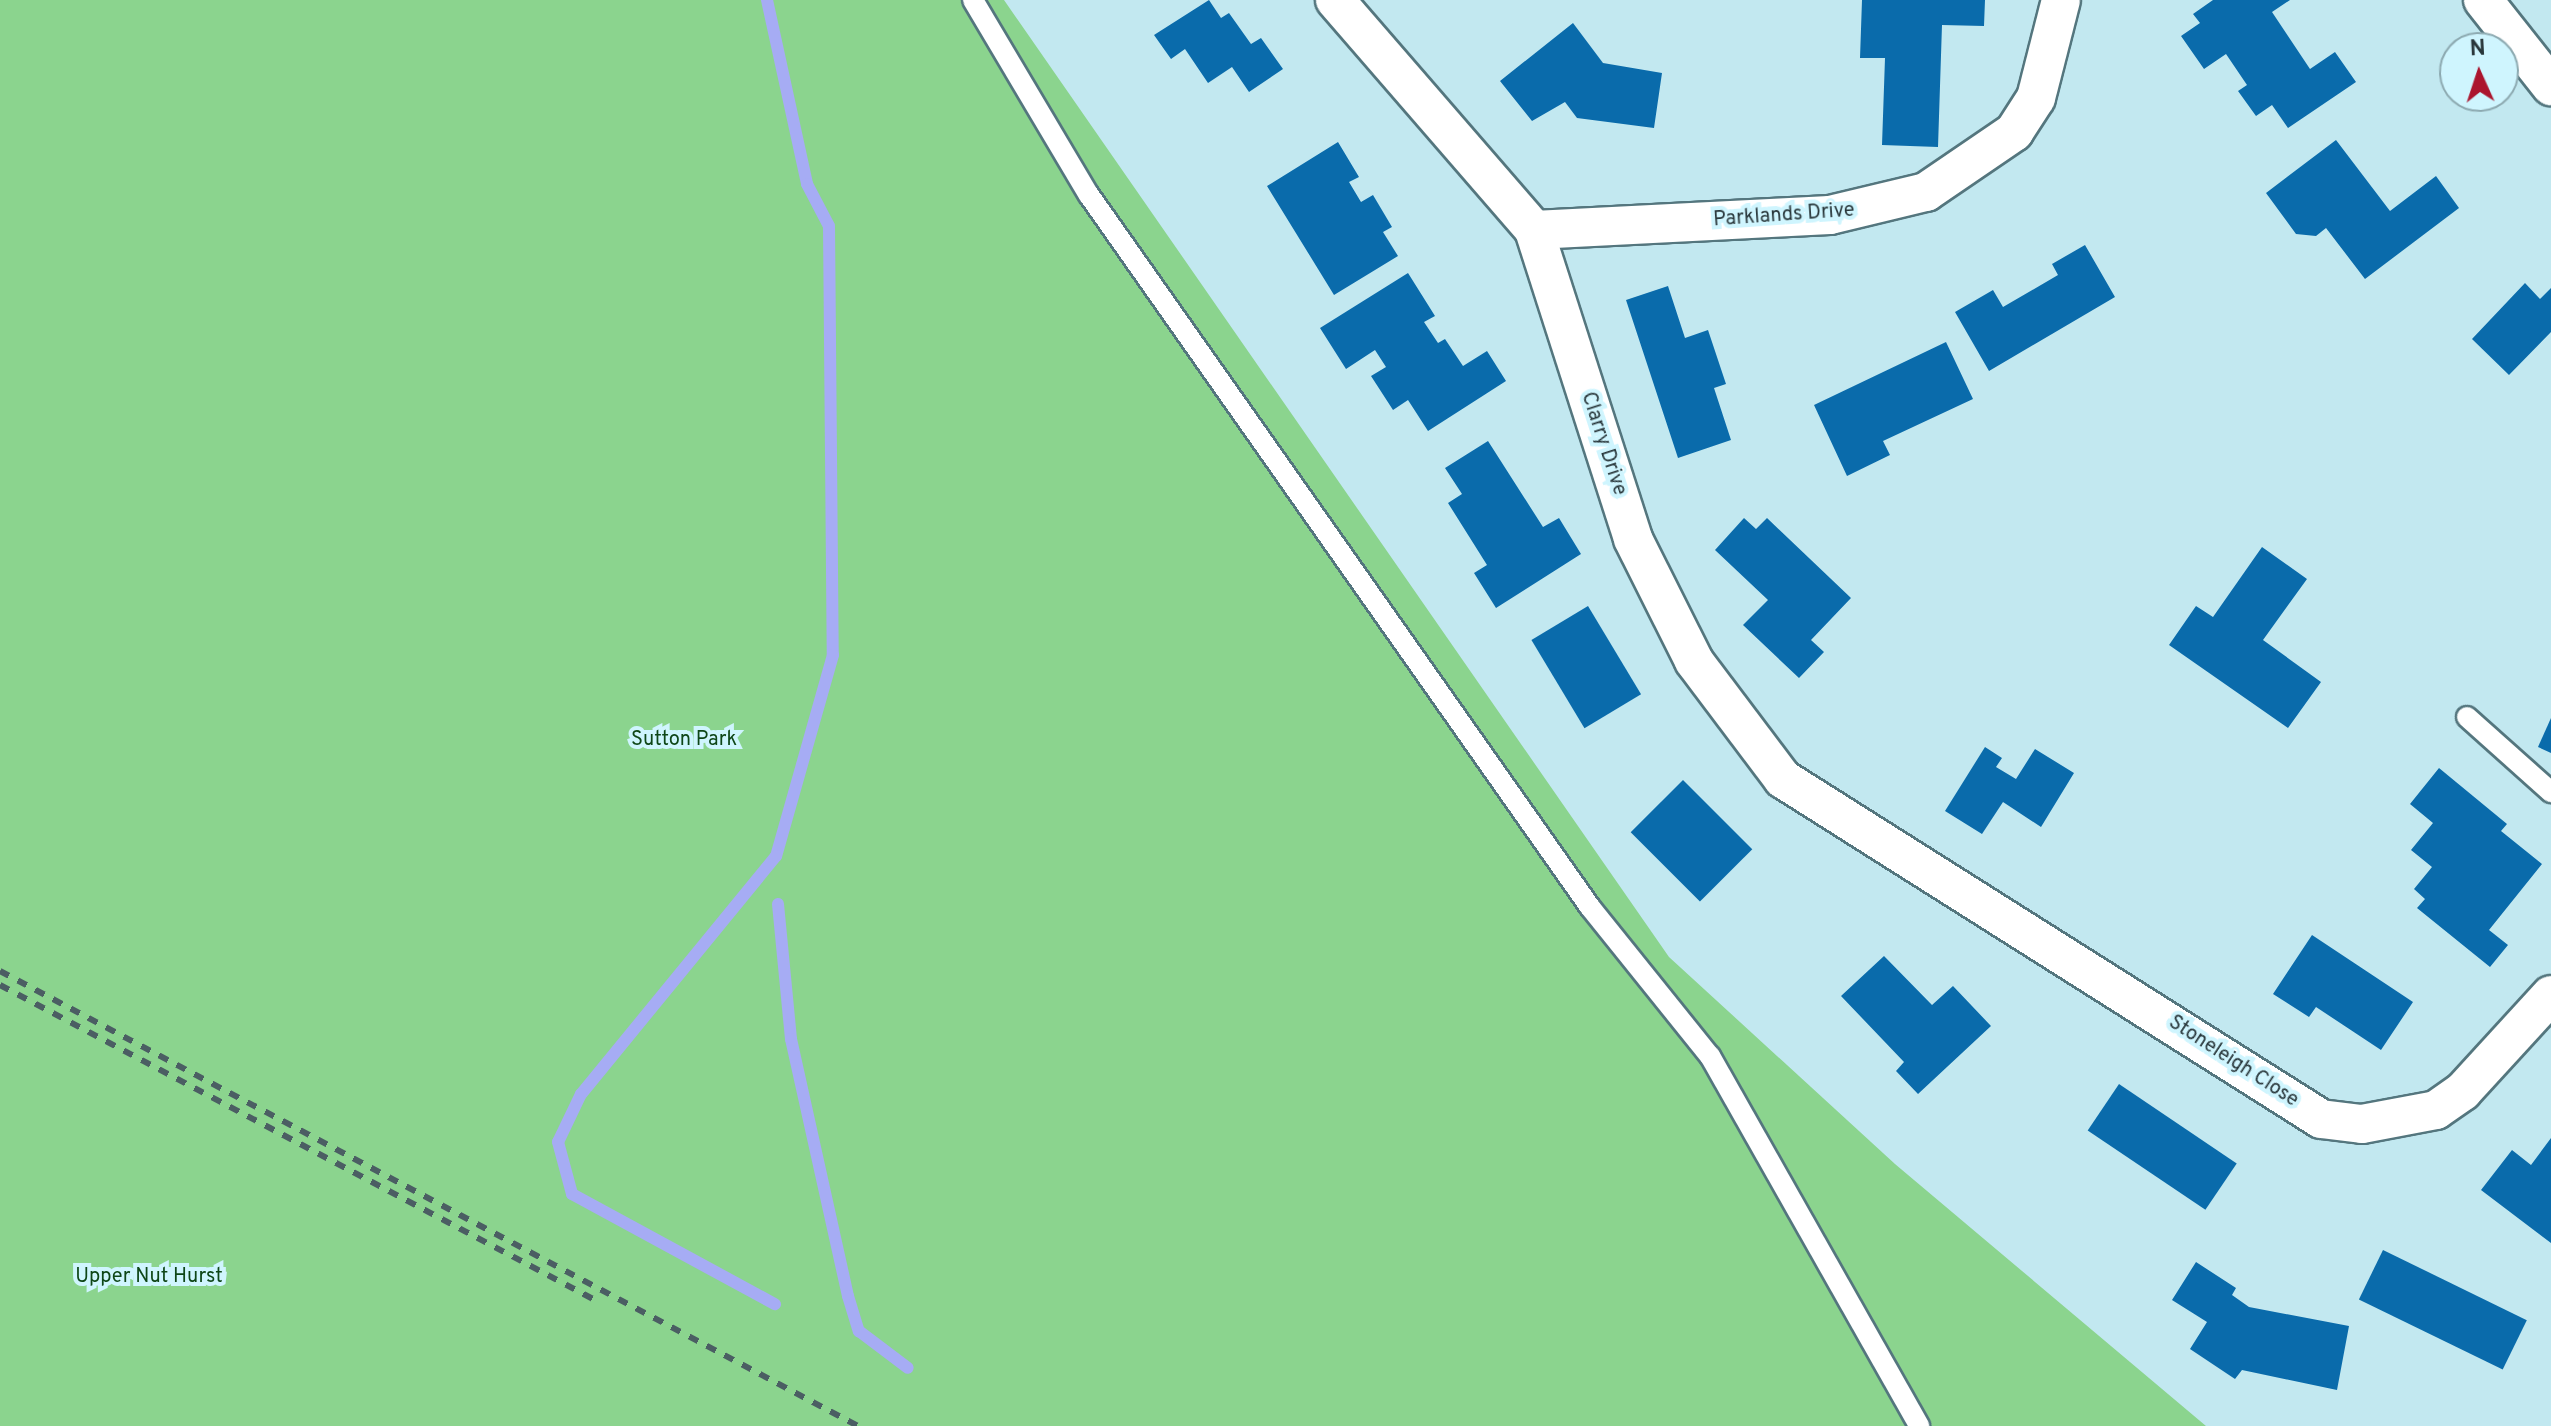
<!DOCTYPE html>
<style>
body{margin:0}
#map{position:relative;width:2551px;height:1426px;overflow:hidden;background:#c2e8f0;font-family:Overpass,sans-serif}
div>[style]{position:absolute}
.green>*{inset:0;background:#8bd48e}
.stream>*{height:12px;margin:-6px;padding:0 6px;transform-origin:6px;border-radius:6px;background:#a6acf4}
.building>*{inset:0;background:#0a6bab;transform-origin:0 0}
.roads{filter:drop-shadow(2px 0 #54767e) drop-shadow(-2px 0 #54767e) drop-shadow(0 2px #54767e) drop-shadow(0 -2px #54767e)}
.lane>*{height:20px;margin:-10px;padding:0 10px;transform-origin:10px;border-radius:10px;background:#fff}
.street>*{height:38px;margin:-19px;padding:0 19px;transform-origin:19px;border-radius:19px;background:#fff}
.rail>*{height:6px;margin-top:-3px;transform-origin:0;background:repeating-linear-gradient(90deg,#4b5e63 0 10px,transparent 0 20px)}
span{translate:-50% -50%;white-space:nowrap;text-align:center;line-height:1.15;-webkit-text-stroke:8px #cff5fe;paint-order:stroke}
.street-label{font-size:20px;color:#28363a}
.park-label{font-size:20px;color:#0e4617}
.north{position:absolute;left:2439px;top:32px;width:80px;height:80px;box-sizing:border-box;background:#cff5fe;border:2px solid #8ca9b0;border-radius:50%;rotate:357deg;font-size:22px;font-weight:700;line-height:32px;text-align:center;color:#28363a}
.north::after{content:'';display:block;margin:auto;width:28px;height:36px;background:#ab152e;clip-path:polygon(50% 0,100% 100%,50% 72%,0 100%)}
</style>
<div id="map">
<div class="green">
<i style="clip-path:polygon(0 0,1004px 0,1669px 957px,1895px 1164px,2206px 1426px,0 1426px)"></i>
</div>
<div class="stream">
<i style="left:767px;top:0;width:188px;rotate:77.7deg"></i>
<i style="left:807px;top:184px;width:47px;rotate:62.4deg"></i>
<i style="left:829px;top:226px;width:429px;rotate:89.5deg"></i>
<i style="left:833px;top:655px;width:209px;rotate:105.8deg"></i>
<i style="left:776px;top:856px;width:308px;rotate:129.3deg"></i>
<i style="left:581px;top:1094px;width:53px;rotate:115.6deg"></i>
<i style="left:558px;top:1142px;width:54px;rotate:74.9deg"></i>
<i style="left:572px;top:1194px;width:231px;rotate:28.5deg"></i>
<i style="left:778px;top:904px;width:136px;rotate:84.5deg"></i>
<i style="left:791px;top:1039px;width:263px;rotate:77.5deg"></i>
<i style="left:848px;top:1296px;width:37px;rotate:73deg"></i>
<i style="left:859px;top:1331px;width:61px;rotate:37.1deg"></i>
</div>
<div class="building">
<i style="clip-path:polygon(1209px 0,1221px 18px,1229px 13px,1251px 44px,1261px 38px,1283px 69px,1249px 92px,1232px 67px,1208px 83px,1185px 49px,1171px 59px,1154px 35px)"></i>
<i style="clip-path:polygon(1862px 0,1985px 0,1984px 26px,1942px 25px,1938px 147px,1882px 145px,1885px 58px,1860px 58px)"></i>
<i style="clip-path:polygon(2213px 0,2290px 0,2272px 12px,2310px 69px,2335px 52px,2356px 82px,2288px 128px,2272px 105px,2256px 116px,2238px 91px,2247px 85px,2226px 54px,2204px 69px,2181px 36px,2200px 23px,2193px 14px)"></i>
<i style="clip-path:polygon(1573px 23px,1603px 63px,1662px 73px,1654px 128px,1577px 118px,1565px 102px,1532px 121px,1500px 81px)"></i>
<i style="clip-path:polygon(2336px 140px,2390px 211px,2436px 176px,2459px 208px,2365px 279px,2326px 228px,2316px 236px,2296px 234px,2266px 193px)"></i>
<i style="clip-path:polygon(1338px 142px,1359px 177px,1349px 182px,1361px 202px,1373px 195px,1392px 227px,1383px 232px,1398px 256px,1334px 295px,1267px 186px)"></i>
<i style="clip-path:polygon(2085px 245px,2115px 297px,1989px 371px,1955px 312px,1993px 290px,2003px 307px,2058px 275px,2052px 264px)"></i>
<i style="clip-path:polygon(1408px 273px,1435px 316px,1424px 322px,1438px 343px,1445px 339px,1463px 366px,1487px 351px,1506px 381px,1428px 431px,1408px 400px,1393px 410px,1371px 376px,1386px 367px,1375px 350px,1346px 369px,1320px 328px)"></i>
<i style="clip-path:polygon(2525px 283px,2540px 299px,2551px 288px,2551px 332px,2509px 375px,2472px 339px)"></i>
<i style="clip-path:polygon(1668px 286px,1685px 338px,1708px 330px,1726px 384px,1714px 388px,1731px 440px,1678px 458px,1626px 300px)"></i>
<i style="clip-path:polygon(1946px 342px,1973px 399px,1883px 441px,1890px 455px,1847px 476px,1814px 405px)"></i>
<i style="clip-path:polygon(1488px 441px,1543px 527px,1559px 518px,1581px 554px,1496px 608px,1474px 573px,1487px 565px,1448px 503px,1462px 494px,1445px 468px)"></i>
<i style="clip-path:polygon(1744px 518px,1756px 529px,1767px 518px,1851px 598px,1811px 640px,1824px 652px,1799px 678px,1743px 625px,1768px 600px,1715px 550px)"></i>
<i style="clip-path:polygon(2262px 547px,2307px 579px,2263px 640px,2321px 682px,2288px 728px,2169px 645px,2196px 606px,2213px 617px)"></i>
<i style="left:1588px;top:606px;width:103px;height:66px;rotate:59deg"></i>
<i style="clip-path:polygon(2551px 718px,2551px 753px,2538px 747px)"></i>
<i style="clip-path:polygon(1985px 747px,2002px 758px,1996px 767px,2016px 779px,2035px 749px,2074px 773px,2041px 827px,2003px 802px,1982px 834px,1945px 811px)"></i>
<i style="clip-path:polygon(2439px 768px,2507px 824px,2501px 831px,2542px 864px,2489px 930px,2508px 945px,2490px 967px,2417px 908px,2425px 899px,2414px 889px,2432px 867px,2411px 850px,2433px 823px,2410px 804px)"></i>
<i style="left:1683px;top:780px;width:98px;height:74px;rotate:45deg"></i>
<i style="clip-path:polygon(2312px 935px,2413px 1002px,2381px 1050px,2316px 1007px,2309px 1017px,2273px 994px)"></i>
<i style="clip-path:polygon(1884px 956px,1932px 1005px,1953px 986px,1991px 1026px,1918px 1094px,1896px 1071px,1904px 1062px,1841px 996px)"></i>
<i style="left:2119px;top:1084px;width:142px;height:56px;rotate:34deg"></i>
<i style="clip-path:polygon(2551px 1138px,2551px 1243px,2481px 1190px,2512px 1150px,2531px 1165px)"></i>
<i style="left:2383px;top:1250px;width:160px;height:55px;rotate:26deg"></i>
<i style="clip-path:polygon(2196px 1262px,2236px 1288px,2232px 1295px,2249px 1307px,2349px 1326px,2337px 1390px,2242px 1370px,2235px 1379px,2190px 1349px,2207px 1322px,2172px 1300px)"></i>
</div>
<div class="roads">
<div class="lane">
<i style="left:973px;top:0;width:227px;rotate:59.3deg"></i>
<i style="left:1089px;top:195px;width:871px;rotate:54.87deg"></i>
<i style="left:1590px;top:907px;width:191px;rotate:51.2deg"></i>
<i style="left:1710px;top:1056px;width:425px;rotate:60.5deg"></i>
<i style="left:2467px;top:717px;width:113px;rotate:41.8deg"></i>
</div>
<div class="street">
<i style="left:1335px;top:0;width:304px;rotate:49.1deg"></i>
<i style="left:1534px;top:230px;width:324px;rotate:72.2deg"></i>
<i style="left:1633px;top:539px;width:136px;rotate:63.4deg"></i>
<i style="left:1694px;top:661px;width:148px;rotate:53deg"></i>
<i style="left:1783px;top:779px;width:636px;rotate:32.29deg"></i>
<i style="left:2321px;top:1119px;width:41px;rotate:7deg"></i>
<i style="left:2362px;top:1124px;width:75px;rotate:-10.7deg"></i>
<i style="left:2436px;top:1110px;width:33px;rotate:-35deg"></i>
<i style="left:2463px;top:1091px;width:130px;rotate:-47.5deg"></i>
<i style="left:2483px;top:0;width:110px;rotate:51.7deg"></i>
<i style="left:1534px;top:230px;width:296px;rotate:-2.9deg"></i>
<i style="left:1830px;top:215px;width:99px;rotate:-13.5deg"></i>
<i style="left:1926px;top:192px;width:107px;rotate:-34.3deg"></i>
<i style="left:2014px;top:132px;width:40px;rotate:-57.1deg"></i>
<i style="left:2036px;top:98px;width:101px;rotate:-75.7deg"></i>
</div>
</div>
<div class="rail">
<i style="left:0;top:971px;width:971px;rotate:27.94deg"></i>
<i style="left:0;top:985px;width:671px;rotate:27.9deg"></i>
</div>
<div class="street-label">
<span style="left:1784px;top:216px;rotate:-4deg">Parklands Drive</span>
<span style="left:1603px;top:444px;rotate:72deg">Clarry Drive</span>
<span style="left:2233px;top:1062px;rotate:33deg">Stoneleigh Close</span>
</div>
<div class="park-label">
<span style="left:684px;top:740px">Sutton Park</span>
<span style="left:149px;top:1277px">Upper Nut Hurst</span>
</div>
<div class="north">N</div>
</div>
